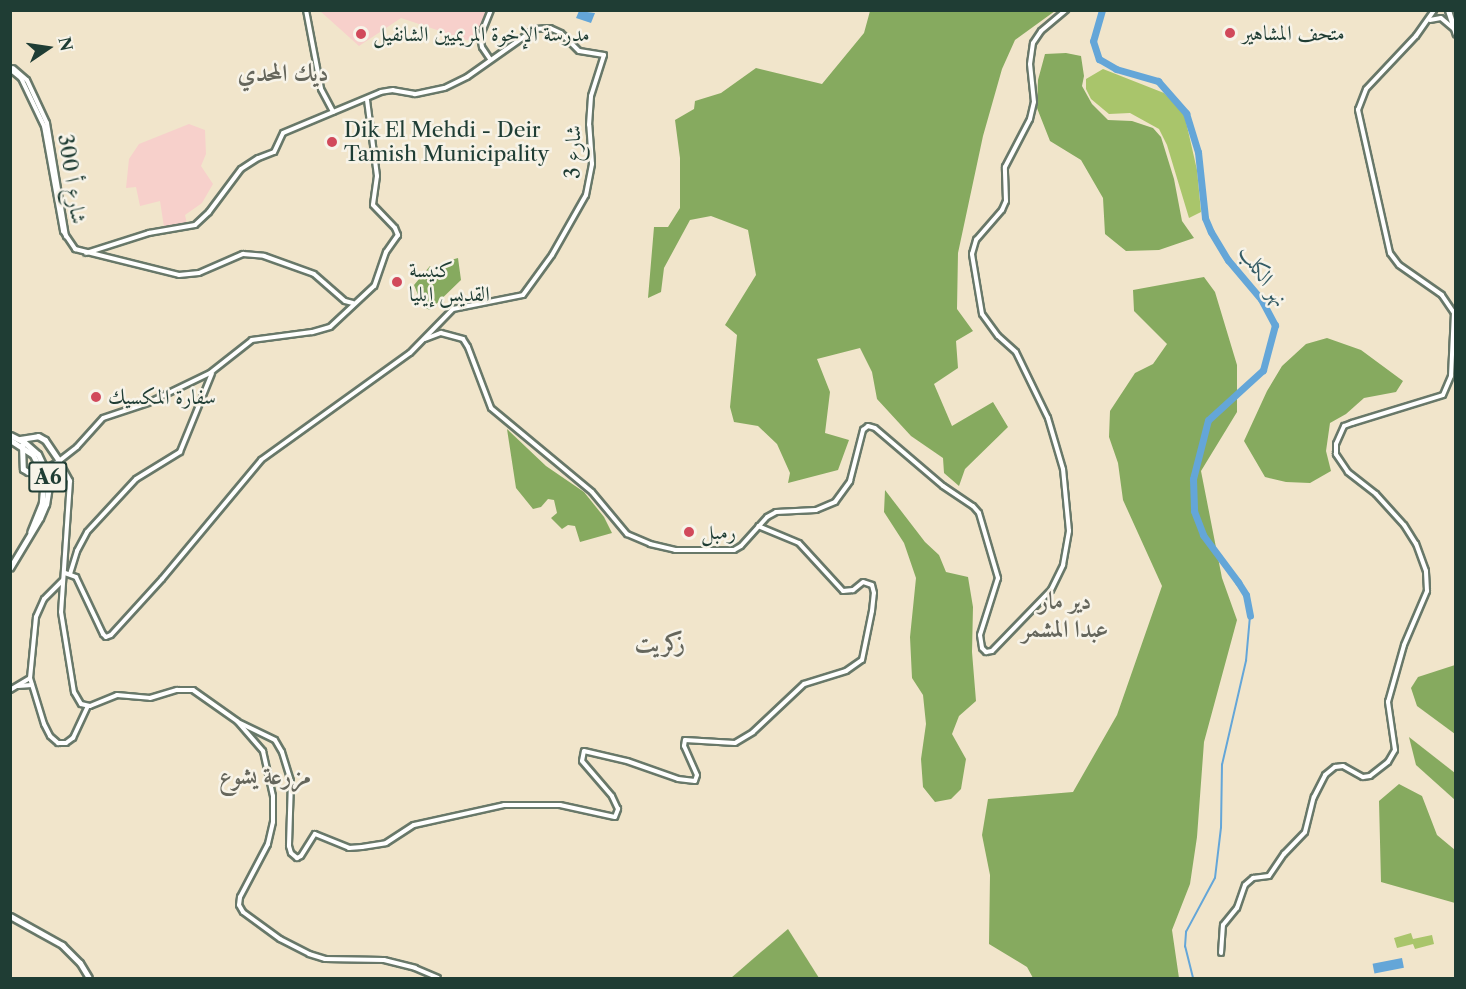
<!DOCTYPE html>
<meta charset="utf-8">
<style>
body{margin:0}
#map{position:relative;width:1466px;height:989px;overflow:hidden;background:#f1e5cb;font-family:"Libre Caslon Text",Amiri,serif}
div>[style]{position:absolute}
.built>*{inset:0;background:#f7d0cb}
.green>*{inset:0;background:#a9c56b}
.forest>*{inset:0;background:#86aa5f}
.water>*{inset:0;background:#64a6d8;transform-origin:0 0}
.stream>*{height:1.5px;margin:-0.75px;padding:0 0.75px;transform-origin:0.75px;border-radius:0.75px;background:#64a6d8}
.river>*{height:7px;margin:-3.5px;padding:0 3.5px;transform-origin:3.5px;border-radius:3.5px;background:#64a6d8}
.roads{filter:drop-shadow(2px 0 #687869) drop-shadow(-2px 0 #687869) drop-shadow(0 2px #687869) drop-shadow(0 -2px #687869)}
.tertiary>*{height:4px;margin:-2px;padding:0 2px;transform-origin:2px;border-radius:2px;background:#fff}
.trunk>*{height:5px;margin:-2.5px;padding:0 2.5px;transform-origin:2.5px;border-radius:2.5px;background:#fff}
.dots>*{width:16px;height:16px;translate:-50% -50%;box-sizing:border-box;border:3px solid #f7f3e8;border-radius:50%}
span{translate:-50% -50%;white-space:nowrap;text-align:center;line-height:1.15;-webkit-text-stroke:5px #f7f3e8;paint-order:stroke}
.shield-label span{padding:2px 4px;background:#f7f3e8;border:2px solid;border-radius:4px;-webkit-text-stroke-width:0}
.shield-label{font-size:20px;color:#1f3d34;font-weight:700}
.poi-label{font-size:21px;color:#1f3d34}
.left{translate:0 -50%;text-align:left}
.street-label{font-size:21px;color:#1f3d34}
.water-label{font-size:22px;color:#345c65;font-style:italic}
.quarter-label{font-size:24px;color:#65665c;font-weight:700}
.frame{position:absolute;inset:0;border:12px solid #1f3d34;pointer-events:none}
.north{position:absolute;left:18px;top:18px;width:60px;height:60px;-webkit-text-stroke:4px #f7f3e8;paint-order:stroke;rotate:77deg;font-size:16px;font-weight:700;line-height:24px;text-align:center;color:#1f3d34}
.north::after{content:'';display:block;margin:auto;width:21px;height:27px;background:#1f3d34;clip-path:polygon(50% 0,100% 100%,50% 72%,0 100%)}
</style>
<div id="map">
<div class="built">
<i style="clip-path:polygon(320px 11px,487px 11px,473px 42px,401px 18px,359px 46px)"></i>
<i style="clip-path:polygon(189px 124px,205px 130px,206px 154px,201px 166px,213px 184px,202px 203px,185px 215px,187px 224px,164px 227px,160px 201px,140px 206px,136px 187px,126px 188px,129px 159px,139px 144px)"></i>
</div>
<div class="green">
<i style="clip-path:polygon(1103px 69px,1164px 93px,1184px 113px,1197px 170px,1201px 212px,1189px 218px,1167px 145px,1159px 129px,1130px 113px,1109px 114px,1091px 99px,1086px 89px,1086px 79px)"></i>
<i style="clip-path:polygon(1411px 933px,1413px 939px,1432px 935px,1434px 944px,1415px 949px,1413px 944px,1397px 948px,1394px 938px)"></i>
</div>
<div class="forest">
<i style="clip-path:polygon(870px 11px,1055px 11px,1015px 40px,1002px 69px,983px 136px,958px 253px,957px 309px,973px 331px,956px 341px,958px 368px,934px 384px,952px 426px,993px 402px,1008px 427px,965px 469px,959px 486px,944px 473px,943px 458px,911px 436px,877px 399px,872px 372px,860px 348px,817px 359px,830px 392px,825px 433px,849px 440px,838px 470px,788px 483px,790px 473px,777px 444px,758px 426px,734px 422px,730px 407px,737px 335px,725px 325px,756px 275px,748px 230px,711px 216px,690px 220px,664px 268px,661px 292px,648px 298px,654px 227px,668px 227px,680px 208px,680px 158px,675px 120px,694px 109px,695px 101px,721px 93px,756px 68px,822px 84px,864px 33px)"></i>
<i style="clip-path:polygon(1066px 53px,1081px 56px,1084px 76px,1082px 86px,1092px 104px,1108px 120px,1132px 121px,1153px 128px,1161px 137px,1174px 179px,1182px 221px,1194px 238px,1159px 250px,1126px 251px,1105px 234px,1103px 198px,1081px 160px,1050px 141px,1037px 108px,1038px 80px,1045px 54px)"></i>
<i style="clip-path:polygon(458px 258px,461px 280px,430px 310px,423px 307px,414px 285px,430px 266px,436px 275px,449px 266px,451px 260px)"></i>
<i style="clip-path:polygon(1204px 277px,1215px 292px,1237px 365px,1237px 412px,1201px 471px,1222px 578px,1237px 620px,1204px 742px,1197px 837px,1190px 884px,1172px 930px,1179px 978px,1033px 978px,1027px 967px,989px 944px,990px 875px,982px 835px,988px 799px,1073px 792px,1117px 715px,1162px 586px,1123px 500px,1118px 463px,1109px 437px,1110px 411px,1135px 373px,1153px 364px,1167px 344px,1134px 311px,1133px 290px)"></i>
<i style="clip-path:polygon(1327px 338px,1361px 350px,1403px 381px,1396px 392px,1364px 398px,1346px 414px,1330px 423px,1326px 451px,1331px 471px,1310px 483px,1286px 482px,1265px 477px,1244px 441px,1267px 391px,1282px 366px,1306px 344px)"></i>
<i style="clip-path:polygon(507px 429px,546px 466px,584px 492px,604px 517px,612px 533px,580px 542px,575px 526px,568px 525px,562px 529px,551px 518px,557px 513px,554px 500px,548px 499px,541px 507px,533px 509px,516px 488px)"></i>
<i style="clip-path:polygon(885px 490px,925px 542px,939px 555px,946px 572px,968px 577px,973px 607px,972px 652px,976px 701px,959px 716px,952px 734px,966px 759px,961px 789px,951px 799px,935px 802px,923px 787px,921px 759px,926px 724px,923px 695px,912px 678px,910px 637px,916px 578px,904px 543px,884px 512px)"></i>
<i style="clip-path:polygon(1455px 665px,1456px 665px,1455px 734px,1417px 706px,1411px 688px,1418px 677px)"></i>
<i style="clip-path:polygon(1409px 737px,1455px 773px,1455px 800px,1416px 765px)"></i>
<i style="clip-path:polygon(1399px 784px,1422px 796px,1437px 835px,1455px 850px,1455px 903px,1381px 882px,1379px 801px)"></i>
<i style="clip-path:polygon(788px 929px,819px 978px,731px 978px,761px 952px)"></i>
</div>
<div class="water">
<i style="clip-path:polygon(579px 11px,595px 13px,591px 23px,576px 18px)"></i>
<i style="left:1402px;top:958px;width:10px;height:30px;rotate:79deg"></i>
</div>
<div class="stream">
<i style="left:1193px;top:978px;width:32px;rotate:-104deg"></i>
<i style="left:1185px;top:947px;width:15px;rotate:-86deg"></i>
<i style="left:1186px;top:932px;width:61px;rotate:-61.8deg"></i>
<i style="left:1215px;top:878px;width:50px;rotate:-83.2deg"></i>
<i style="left:1221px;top:828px;width:63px;rotate:-89.1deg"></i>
<i style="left:1222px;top:765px;width:107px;rotate:-77deg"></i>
<i style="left:1246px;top:661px;width:45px;rotate:-84.9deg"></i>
</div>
<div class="river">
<i style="left:1102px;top:10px;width:32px;rotate:106deg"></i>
<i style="left:1093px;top:41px;width:19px;rotate:72deg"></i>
<i style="left:1099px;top:59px;width:20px;rotate:30deg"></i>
<i style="left:1116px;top:69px;width:44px;rotate:15.9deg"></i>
<i style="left:1158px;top:81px;width:43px;rotate:48.8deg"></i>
<i style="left:1186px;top:113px;width:41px;rotate:72.9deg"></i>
<i style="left:1198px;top:152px;width:66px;rotate:83.9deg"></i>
<i style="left:1205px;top:218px;width:15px;rotate:67deg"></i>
<i style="left:1211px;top:232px;width:33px;rotate:59deg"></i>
<i style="left:1228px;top:260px;width:51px;rotate:49.8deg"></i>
<i style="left:1261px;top:299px;width:30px;rotate:62deg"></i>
<i style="left:1275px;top:325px;width:47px;rotate:104.9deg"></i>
<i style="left:1263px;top:370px;width:74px;rotate:137.7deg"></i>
<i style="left:1208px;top:420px;width:61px;rotate:104.3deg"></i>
<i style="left:1193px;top:479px;width:32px;rotate:88deg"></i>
<i style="left:1194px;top:511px;width:26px;rotate:69deg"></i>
<i style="left:1203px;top:535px;width:59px;rotate:53.3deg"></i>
<i style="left:1238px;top:582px;width:15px;rotate:58deg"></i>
<i style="left:1246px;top:595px;width:21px;rotate:79deg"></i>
</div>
<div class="roads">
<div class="tertiary">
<i style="left:306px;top:10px;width:80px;rotate:79.2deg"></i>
<i style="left:321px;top:89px;width:26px;rotate:62deg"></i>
<i style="left:1430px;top:20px;width:11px;rotate:-10deg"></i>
<i style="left:1441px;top:18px;width:17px;rotate:40deg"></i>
<i style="left:490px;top:59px;width:14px;rotate:-124deg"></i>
<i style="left:482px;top:47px;width:10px;rotate:-101deg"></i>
<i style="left:480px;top:37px;width:29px;rotate:-68deg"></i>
<i style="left:13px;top:68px;width:18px;rotate:41deg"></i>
<i style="left:27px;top:80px;width:47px;rotate:65.1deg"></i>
<i style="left:47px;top:123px;width:115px;rotate:80.5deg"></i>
<i style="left:11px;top:70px;width:13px;rotate:39deg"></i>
<i style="left:21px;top:78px;width:53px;rotate:64.4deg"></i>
<i style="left:44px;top:126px;width:107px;rotate:79.7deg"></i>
<i style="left:63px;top:231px;width:22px;rotate:56deg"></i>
<i style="left:75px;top:249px;width:107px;rotate:14deg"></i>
<i style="left:179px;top:275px;width:20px;rotate:-6deg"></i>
<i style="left:199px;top:273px;width:48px;rotate:-23.4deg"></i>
<i style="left:243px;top:254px;width:21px;rotate:5deg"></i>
<i style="left:264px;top:256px;width:53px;rotate:19.8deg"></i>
<i style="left:314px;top:274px;width:41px;rotate:41.1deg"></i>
<i style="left:345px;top:301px;width:8px;rotate:14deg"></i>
<i style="left:367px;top:100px;width:77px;rotate:82.5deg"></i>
<i style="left:377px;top:176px;width:29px;rotate:98deg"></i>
<i style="left:373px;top:205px;width:32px;rotate:46deg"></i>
<i style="left:395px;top:228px;width:8px;rotate:67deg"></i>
<i style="left:398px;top:235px;width:21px;rotate:125deg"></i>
<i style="left:386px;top:252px;width:36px;rotate:109deg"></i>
<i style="left:374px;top:286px;width:60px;rotate:137deg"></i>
<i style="left:330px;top:327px;width:19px;rotate:164deg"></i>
<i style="left:312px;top:332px;width:61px;rotate:172.4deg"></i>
<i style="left:252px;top:340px;width:53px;rotate:141.8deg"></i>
<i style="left:210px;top:373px;width:69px;rotate:154.2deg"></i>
<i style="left:148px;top:403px;width:47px;rotate:161.6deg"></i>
<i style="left:103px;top:418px;width:39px;rotate:132deg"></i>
<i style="left:77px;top:447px;width:23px;rotate:142deg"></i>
<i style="left:59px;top:461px;width:23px;rotate:61deg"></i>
<i style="left:70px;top:481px;width:131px;rotate:93.9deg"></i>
<i style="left:61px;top:612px;width:81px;rotate:80.8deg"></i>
<i style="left:74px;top:692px;width:14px;rotate:60deg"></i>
<i style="left:81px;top:704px;width:9px;rotate:13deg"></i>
<i style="left:90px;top:706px;width:29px;rotate:-22deg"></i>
<i style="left:117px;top:695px;width:33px;rotate:5deg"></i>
<i style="left:150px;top:698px;width:28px;rotate:-17deg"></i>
<i style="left:177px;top:690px;width:16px"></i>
<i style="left:193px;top:690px;width:54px;rotate:35.2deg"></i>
<i style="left:237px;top:721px;width:40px;rotate:49deg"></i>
<i style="left:263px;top:751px;width:46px;rotate:77.5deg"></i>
<i style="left:273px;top:796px;width:26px;rotate:90deg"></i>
<i style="left:273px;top:822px;width:23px;rotate:103deg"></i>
<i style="left:268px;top:844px;width:60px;rotate:117.8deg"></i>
<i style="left:240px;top:897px;width:8px;rotate:97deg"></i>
<i style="left:239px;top:905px;width:8px;rotate:60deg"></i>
<i style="left:243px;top:912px;width:46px;rotate:36.1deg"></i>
<i style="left:280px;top:939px;width:33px;rotate:27deg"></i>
<i style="left:309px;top:954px;width:17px;rotate:17deg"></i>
<i style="left:325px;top:959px;width:59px;rotate:1deg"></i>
<i style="left:384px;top:960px;width:32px;rotate:14deg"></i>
<i style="left:415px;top:968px;width:25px;rotate:23deg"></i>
<i style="left:425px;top:339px;width:17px;rotate:-21deg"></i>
<i style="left:441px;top:333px;width:23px;rotate:15deg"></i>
<i style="left:463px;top:339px;width:9px;rotate:58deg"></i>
<i style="left:468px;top:347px;width:65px;rotate:69.3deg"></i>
<i style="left:491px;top:408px;width:131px;rotate:39.7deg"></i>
<i style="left:592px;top:492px;width:55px;rotate:50.2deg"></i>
<i style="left:627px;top:534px;width:25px;rotate:23deg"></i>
<i style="left:650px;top:544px;width:26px;rotate:13deg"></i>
<i style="left:675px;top:550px;width:59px"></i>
<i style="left:734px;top:550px;width:8px;rotate:-30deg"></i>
<i style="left:741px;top:546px;width:39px;rotate:-48deg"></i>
<i style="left:767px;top:517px;width:10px;rotate:-29deg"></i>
<i style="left:776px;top:512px;width:40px;rotate:-2.9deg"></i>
<i style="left:816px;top:510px;width:21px;rotate:-23deg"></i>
<i style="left:835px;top:502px;width:26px;rotate:-54deg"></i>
<i style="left:850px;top:481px;width:53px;rotate:-75.7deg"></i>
<i style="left:863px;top:430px;width:6px;rotate:-39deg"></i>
<i style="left:868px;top:426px;width:7px;rotate:16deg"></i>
<i style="left:875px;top:428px;width:89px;rotate:40.5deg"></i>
<i style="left:943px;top:486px;width:36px;rotate:34deg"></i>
<i style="left:973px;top:506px;width:9px;rotate:49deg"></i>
<i style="left:979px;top:513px;width:68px;rotate:73.7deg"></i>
<i style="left:998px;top:578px;width:60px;rotate:107.5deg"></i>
<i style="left:980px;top:635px;width:13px;rotate:81deg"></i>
<i style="left:982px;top:648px;width:6px;rotate:45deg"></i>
<i style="left:986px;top:652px;width:6px;rotate:-9deg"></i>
<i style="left:992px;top:651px;width:85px;rotate:-46deg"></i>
<i style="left:1051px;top:590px;width:28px;rotate:-64deg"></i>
<i style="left:1063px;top:565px;width:35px;rotate:-80deg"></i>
<i style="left:1069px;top:531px;width:62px;rotate:-95.5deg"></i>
<i style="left:1063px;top:469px;width:53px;rotate:-106.4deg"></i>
<i style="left:1048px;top:418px;width:73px;rotate:-115.9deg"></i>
<i style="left:1016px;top:352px;width:24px;rotate:-138deg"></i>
<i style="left:998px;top:336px;width:27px;rotate:-126deg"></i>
<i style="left:982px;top:314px;width:61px;rotate:-99.5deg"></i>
<i style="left:972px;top:254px;width:15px;rotate:-74deg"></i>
<i style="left:976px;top:240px;width:40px;rotate:-49deg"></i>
<i style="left:1002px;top:210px;width:10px;rotate:-66deg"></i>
<i style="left:1006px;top:201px;width:34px;rotate:-92deg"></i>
<i style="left:1005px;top:167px;width:54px;rotate:-62.5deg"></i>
<i style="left:1030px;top:119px;width:17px;rotate:-77deg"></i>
<i style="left:1034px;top:102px;width:38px;rotate:-96deg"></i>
<i style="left:1030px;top:64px;width:21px;rotate:-82deg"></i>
<i style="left:1033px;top:43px;width:14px;rotate:-56deg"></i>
<i style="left:1041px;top:31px;width:33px;rotate:-40deg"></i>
<i style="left:65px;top:573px;width:12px;rotate:20deg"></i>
<i style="left:76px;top:577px;width:63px;rotate:64.7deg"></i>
<i style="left:103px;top:634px;width:4px;rotate:45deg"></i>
<i style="left:106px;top:637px;width:5px;rotate:-22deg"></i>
<i style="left:111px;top:635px;width:76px;rotate:-47.7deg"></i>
<i style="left:162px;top:579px;width:155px;rotate:-50.2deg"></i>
<i style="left:261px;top:460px;width:183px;rotate:-35.7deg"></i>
<i style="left:410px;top:353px;width:62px;rotate:-45.7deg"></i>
<i style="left:453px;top:309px;width:71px;rotate:-11.3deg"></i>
<i style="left:523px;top:295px;width:49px;rotate:-54.1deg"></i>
<i style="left:552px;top:255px;width:69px;rotate:-60.5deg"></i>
<i style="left:586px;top:195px;width:32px;rotate:-79deg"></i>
<i style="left:592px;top:164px;width:39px;rotate:-94deg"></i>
<i style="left:589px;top:125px;width:29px;rotate:-86deg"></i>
<i style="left:591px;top:96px;width:43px;rotate:-72.4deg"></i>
<i style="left:604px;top:55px;width:25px;rotate:-171deg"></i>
<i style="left:579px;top:51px;width:25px;rotate:-135deg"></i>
<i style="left:561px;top:33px;width:12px;rotate:-156deg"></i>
<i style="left:550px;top:28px;width:15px;rotate:176deg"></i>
<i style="left:535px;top:29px;width:83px;rotate:144.8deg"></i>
<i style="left:467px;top:77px;width:25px;rotate:154deg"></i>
<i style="left:444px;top:88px;width:30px;rotate:168deg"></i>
<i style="left:415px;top:94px;width:22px;rotate:-170deg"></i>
<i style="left:393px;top:90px;width:12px;rotate:171deg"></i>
<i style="left:381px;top:92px;width:106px;rotate:157.3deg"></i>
<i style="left:283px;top:133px;width:21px;rotate:115deg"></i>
<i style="left:274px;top:152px;width:17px;rotate:159deg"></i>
<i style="left:258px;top:158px;width:20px;rotate:147deg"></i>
<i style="left:241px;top:169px;width:54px;rotate:126.7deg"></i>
<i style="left:209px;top:212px;width:19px;rotate:137deg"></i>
<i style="left:195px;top:225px;width:47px;rotate:170.1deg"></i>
<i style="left:149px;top:233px;width:66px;rotate:162.4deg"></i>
<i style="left:70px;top:574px;width:24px;rotate:-73deg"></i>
<i style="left:77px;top:551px;width:21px;rotate:-62deg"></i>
<i style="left:87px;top:532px;width:72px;rotate:-47.2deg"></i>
<i style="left:136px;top:479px;width:52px;rotate:-31.5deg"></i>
<i style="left:180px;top:452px;width:85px;rotate:-67.9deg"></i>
<i style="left:63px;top:580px;width:27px;rotate:135deg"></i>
<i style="left:44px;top:599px;width:20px;rotate:114deg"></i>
<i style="left:36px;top:617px;width:61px;rotate:95.6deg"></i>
<i style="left:30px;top:678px;width:48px;rotate:73.1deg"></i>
<i style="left:44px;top:724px;width:13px;rotate:63deg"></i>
<i style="left:50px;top:736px;width:11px;rotate:41deg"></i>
<i style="left:58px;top:743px;width:8px"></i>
<i style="left:66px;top:743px;width:9px;rotate:-36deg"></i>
<i style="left:73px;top:738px;width:35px;rotate:-65deg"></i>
<i style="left:18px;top:686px;width:14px;rotate:-4deg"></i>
<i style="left:10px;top:690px;width:23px;rotate:-31deg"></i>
<i style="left:238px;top:722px;width:41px;rotate:25.9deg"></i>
<i style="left:275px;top:740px;width:14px;rotate:60deg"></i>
<i style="left:282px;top:752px;width:30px;rotate:73deg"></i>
<i style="left:291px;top:781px;width:65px;rotate:91.8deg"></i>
<i style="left:289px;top:846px;width:7px;rotate:74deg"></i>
<i style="left:291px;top:853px;width:8px;rotate:40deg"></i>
<i style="left:297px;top:858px;width:4px;rotate:-27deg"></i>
<i style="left:301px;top:856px;width:26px;rotate:-58deg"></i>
<i style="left:315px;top:834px;width:37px;rotate:22deg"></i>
<i style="left:349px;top:848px;width:13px;rotate:-4deg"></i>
<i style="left:362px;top:847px;width:24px;rotate:-9deg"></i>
<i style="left:386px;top:843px;width:33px;rotate:-33deg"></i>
<i style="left:414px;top:825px;width:92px;rotate:-12.5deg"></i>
<i style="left:504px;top:805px;width:56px"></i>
<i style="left:560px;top:805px;width:56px;rotate:12.3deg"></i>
<i style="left:615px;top:817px;width:9px;rotate:-69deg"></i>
<i style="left:618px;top:809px;width:14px;rotate:-115deg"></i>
<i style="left:612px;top:796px;width:46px;rotate:-130.6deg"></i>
<i style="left:582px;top:761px;width:10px;rotate:-79deg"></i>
<i style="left:584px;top:751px;width:44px;rotate:13.1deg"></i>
<i style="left:627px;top:761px;width:54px;rotate:19.4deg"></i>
<i style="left:678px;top:779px;width:17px;rotate:7deg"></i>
<i style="left:695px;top:781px;width:6px;rotate:-72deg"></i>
<i style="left:697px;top:775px;width:32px;rotate:-114deg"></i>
<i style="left:684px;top:746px;width:6px;rotate:-81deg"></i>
<i style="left:685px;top:740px;width:50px;rotate:3.4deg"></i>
<i style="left:735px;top:743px;width:21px;rotate:-31deg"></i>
<i style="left:753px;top:732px;width:70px;rotate:-43.3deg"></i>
<i style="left:804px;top:684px;width:44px;rotate:-17.2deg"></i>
<i style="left:846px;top:671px;width:19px;rotate:-35deg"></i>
<i style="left:862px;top:660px;width:50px;rotate:-78.5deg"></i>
<i style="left:872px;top:611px;width:18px;rotate:-84deg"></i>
<i style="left:874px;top:593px;width:8px;rotate:-104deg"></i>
<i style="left:872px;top:585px;width:9px;rotate:-162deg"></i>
<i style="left:863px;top:582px;width:13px;rotate:141deg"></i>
<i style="left:853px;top:590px;width:10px;rotate:174deg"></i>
<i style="left:843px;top:591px;width:65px;rotate:-132.5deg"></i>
<i style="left:799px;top:543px;width:44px;rotate:-157.5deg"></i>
<i style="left:1221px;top:953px;width:28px;rotate:-86deg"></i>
<i style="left:1223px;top:925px;width:22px;rotate:-51deg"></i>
<i style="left:1237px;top:908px;width:24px;rotate:-71deg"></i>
<i style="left:1245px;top:885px;width:11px;rotate:-41deg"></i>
<i style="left:1253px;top:878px;width:16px;rotate:-7deg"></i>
<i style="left:1269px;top:876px;width:27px;rotate:-56deg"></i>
<i style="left:1284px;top:854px;width:30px;rotate:-46deg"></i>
<i style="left:1305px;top:832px;width:36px;rotate:-76deg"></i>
<i style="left:1314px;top:797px;width:25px;rotate:-63deg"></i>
<i style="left:1325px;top:775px;width:13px;rotate:-39deg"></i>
<i style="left:1335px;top:767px;width:8px;rotate:-7deg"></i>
<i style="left:1343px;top:766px;width:23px;rotate:29deg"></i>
<i style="left:1363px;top:777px;width:7px;rotate:-8deg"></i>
<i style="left:1370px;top:776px;width:23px;rotate:-38deg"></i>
<i style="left:1388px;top:762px;width:14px;rotate:-60deg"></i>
<i style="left:1395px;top:750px;width:49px;rotate:-98.3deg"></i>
<i style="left:1388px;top:702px;width:59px;rotate:-74.3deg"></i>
<i style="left:1404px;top:645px;width:59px;rotate:-66.9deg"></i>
<i style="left:1427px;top:591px;width:20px;rotate:-93deg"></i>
<i style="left:1426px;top:571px;width:29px;rotate:-110deg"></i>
<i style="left:1416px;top:544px;width:22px;rotate:-122deg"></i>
<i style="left:1404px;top:525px;width:42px;rotate:-132.1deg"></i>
<i style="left:1376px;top:494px;width:36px;rotate:-142deg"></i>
<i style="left:1348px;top:472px;width:22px;rotate:-124deg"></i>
<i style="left:1336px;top:454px;width:10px;rotate:-90deg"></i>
<i style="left:1336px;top:444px;width:20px;rotate:-66deg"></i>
<i style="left:1344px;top:426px;width:9px;rotate:-21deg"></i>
<i style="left:1352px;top:423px;width:95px;rotate:-17.1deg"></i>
<i style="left:1443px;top:395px;width:21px;rotate:-67deg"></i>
<i style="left:1451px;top:376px;width:63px;rotate:-87.3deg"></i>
<i style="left:1454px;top:313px;width:22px;rotate:-124deg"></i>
<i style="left:1442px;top:295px;width:52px;rotate:-145.1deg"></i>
<i style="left:1399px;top:265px;width:15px;rotate:-127deg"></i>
<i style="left:1390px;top:253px;width:147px;rotate:-102.6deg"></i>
<i style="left:1358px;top:110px;width:22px;rotate:-69deg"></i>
<i style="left:1366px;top:89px;width:73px;rotate:-46.7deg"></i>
<i style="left:1416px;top:36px;width:32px;rotate:-55deg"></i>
</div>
<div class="trunk">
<i style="left:1448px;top:10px;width:25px;rotate:72deg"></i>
<i style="left:10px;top:435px;width:16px;rotate:27deg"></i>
<i style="left:24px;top:442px;width:18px;rotate:41deg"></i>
<i style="left:38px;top:454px;width:19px;rotate:65deg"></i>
<i style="left:46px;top:471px;width:15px;rotate:79deg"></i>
<i style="left:49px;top:486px;width:18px;rotate:99deg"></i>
<i style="left:46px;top:504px;width:15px;rotate:113deg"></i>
<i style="left:40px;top:518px;width:58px;rotate:121deg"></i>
<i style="left:20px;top:439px;width:18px;rotate:-9deg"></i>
<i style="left:38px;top:436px;width:8px;rotate:30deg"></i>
<i style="left:45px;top:440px;width:25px;rotate:56deg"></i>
<i style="left:59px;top:461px;width:12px;rotate:149deg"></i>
<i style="left:10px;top:440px;width:27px;rotate:33deg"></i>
<i style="left:33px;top:455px;width:25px;rotate:64deg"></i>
<i style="left:44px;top:478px;width:25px;rotate:95deg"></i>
<i style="left:42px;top:503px;width:31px;rotate:112deg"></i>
<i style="left:22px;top:445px;width:24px;rotate:88deg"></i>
<i style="left:23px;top:469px;width:6px;rotate:31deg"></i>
<i style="left:28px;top:472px;width:10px;rotate:-6deg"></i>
<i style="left:10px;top:916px;width:60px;rotate:29.1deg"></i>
<i style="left:62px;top:945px;width:25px;rotate:45deg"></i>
<i style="left:80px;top:963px;width:17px;rotate:59deg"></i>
</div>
</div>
<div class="dots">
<i style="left:1230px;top:33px;background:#d1495b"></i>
<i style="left:361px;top:34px;background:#d1495b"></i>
<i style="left:332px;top:142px;background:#d1495b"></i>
<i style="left:397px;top:282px;background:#d1495b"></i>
<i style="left:96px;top:397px;background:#d1495b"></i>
<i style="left:689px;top:532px;background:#d1495b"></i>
</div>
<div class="shield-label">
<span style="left:48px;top:477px">A6</span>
</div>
<div class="poi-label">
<span class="left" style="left:1242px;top:33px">متحف المشاهير</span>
<span class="left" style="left:373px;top:34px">مدرسة الإخوة المريميين الشانفيل</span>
<span class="left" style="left:344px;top:142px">Dik El Mehdi - Deir<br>Tamish Municipality</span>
<span class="left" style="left:409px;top:282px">كنيسة<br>القديس إيليا</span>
<span class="left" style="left:108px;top:397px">سفارة المكسيك</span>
<span class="left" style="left:701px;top:532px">رمبل</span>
</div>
<div class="street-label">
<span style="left:573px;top:152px;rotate:-89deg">شارع 3</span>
<span style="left:72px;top:179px;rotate:81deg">شارع أ 300</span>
</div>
<div class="water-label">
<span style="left:1264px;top:276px;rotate:56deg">نهر الكلب</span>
</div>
<div class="quarter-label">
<span style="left:283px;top:73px">ديك المحدي</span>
<span style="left:1065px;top:615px">دير مار<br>عبدا المشمر</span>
<span style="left:660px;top:643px">زكريت</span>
<span style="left:265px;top:776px">مزرعة يشوع</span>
</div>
<div class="frame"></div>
<div class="north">N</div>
</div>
